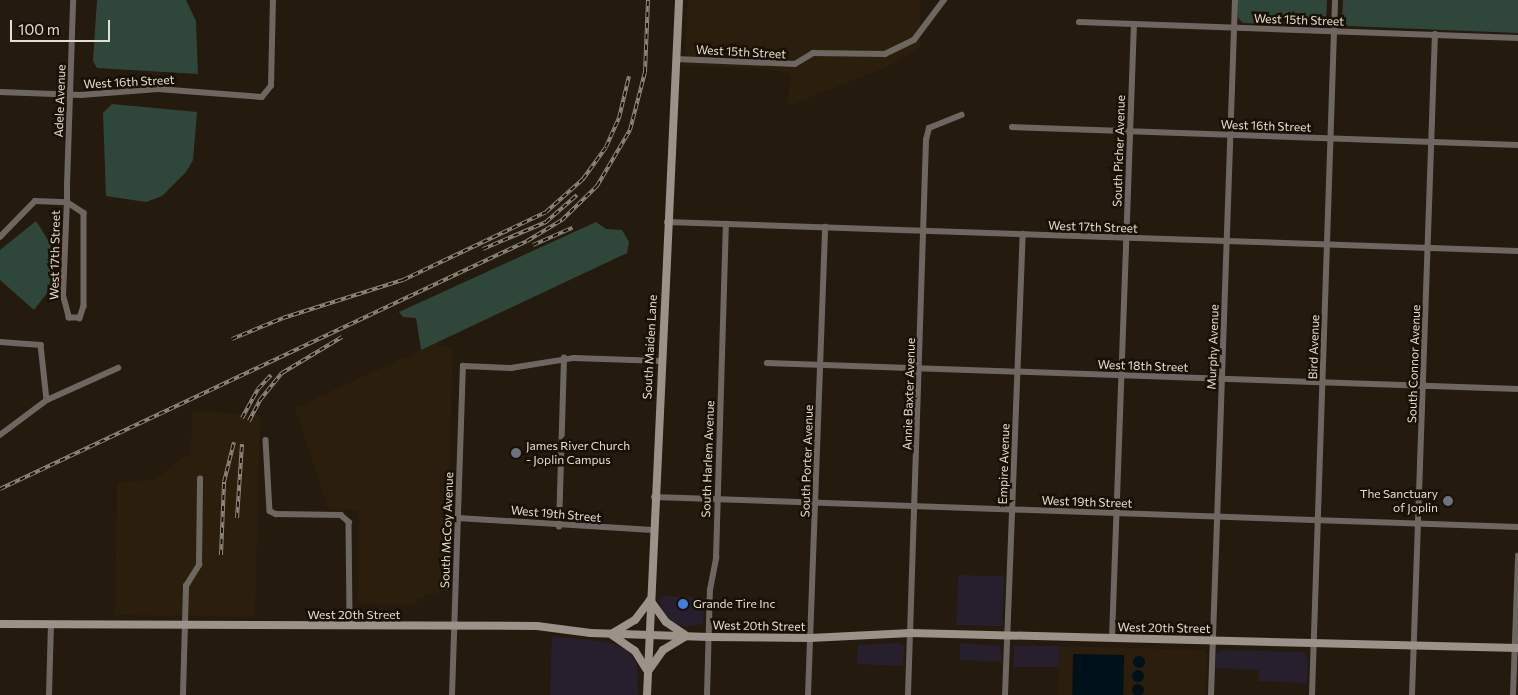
<!DOCTYPE html>
<style>
body{margin:0}
#map{position:relative;width:1518px;height:695px;overflow:hidden;background:#241a0e;font-family:Commissioner,sans-serif}
div>[style]{position:absolute}
.commercial>*{inset:0;background:#281f2e;transform-origin:0 0}
.built>*{inset:0;background:#2c1e0c}
.green>*{inset:0;background:#2f473a}
.water>*{inset:0;background:#00111a;transform-origin:0 0}
.round{border-radius:50%}
.street>*{height:5.5px;margin:-2.75px;padding:0 2.75px;transform-origin:2.75px;border-radius:2.75px;background:#6e6761}
.secondary>*{height:8px;margin:-4px;padding:0 4px;transform-origin:4px;border-radius:4px;background:#9d9289}
.rail>*{height:4px;margin-top:-2px;transform-origin:0;background:repeating-linear-gradient(90deg,#1a1105 0 5.5px,#90887e 0 11px);box-sizing:border-box;border-block:1px solid #90887e}
.dots>*{width:14px;height:14px;translate:-50% -50%;box-sizing:border-box;border:2px solid #1a1105;border-radius:50%}
span{translate:-50% -50%;white-space:nowrap;text-align:center;line-height:1.15;-webkit-text-stroke:5px #1a1105;paint-order:stroke}
.street-label{font-size:12px;color:#e4ddd5}
.poi-label{font-size:12px;color:#e4ddd5}
.left{translate:0 -50%;text-align:left}
.right{translate:-100% -50%;text-align:right}
.scale{position:absolute;left:10px;top:20px;width:100px;height:22px;box-sizing:border-box;border:2px solid #e4ddd5;border-top:0;padding-left:6px;font-size:15px;line-height:18px;white-space:nowrap;color:#e4ddd5;-webkit-text-stroke:4px #1a1105;paint-order:stroke}
</style>
<div id="map">
<div class="commercial">
<i style="left:958px;top:575px;width:46px;height:50px;rotate:2deg"></i>
<i style="clip-path:polygon(660px 596px,705px 598px,703px 624px,686px 627px,671px 622px,661px 608px)"></i>
<i style="clip-path:polygon(552px 636px,612px 643px,627px 650px,637px 663px,638px 695px,550px 695px)"></i>
<i style="clip-path:polygon(899px 643px,904px 646px,903px 666px,857px 664px,858px 645px)"></i>
<i style="clip-path:polygon(960px 643px,1000px 646px,1002px 662px,960px 660px)"></i>
<i style="left:1014px;top:646px;width:45px;height:21px"></i>
<i style="clip-path:polygon(1221px 650px,1304px 652px,1308px 659px,1307px 683px,1259px 681px,1259px 670px,1215px 668px,1216px 654px)"></i>
</div>
<div class="built">
<i style="clip-path:polygon(688px 0,920px 0,920px 47px,887px 67px,788px 106px,790px 74px,766px 69px,684px 66px)"></i>
<i style="clip-path:polygon(438px 342px,438px 346px,453px 347px,445px 591px,438px 591px,438px 595px,424px 594px,424px 598px,417px 598px,417px 605px,358px 603px,359px 510px,328px 509px,295px 408px)"></i>
<i style="clip-path:polygon(193px 411px,260px 415px,255px 617px,115px 615px,117px 483px,155px 479px,190px 453px)"></i>
<i style="clip-path:polygon(1059px 646px,1204px 650px,1207px 655px,1205px 695px,1058px 695px)"></i>
</div>
<div class="green">
<i style="clip-path:polygon(97px 0,186px 0,196px 21px,198px 74px,97px 68px,93px 61px)"></i>
<i style="clip-path:polygon(1238px 0,1327px 0,1326px 21px,1320px 26px,1243px 23px,1238px 18px)"></i>
<i style="clip-path:polygon(1343px 0,1518px 0,1518px 33px,1348px 26px,1342px 21px)"></i>
<i style="clip-path:polygon(112px 104px,197px 112px,193px 160px,186px 172px,162px 196px,146px 202px,106px 196px,103px 113px)"></i>
<i style="clip-path:polygon(36px 221px,50px 243px,54px 268px,47px 293px,34px 310px,0 280px,0 250px)"></i>
<i style="clip-path:polygon(596px 222px,606px 229px,622px 230px,629px 242px,627px 253px,421px 350px,416px 318px,403px 317px,399px 312px)"></i>
</div>
<div class="water">
<i style="left:1073px;top:654px;width:51px;height:41px;rotate:1deg"></i>
<i class="round" style="left:1133px;top:656px;width:12px;height:12px"></i>
<i class="round" style="left:1132px;top:670px;width:12px;height:12px"></i>
<i class="round" style="left:1132px;top:684px;width:12px;height:12px"></i>
</div>
<div class="street">
<i style="left:1079px;top:22px;width:439px;rotate:2.1deg"></i>
<i style="left:676px;top:59px;width:119px;rotate:2.4deg"></i>
<i style="left:795px;top:64px;width:21px;rotate:-31deg"></i>
<i style="left:813px;top:53px;width:72px;rotate:0.8deg"></i>
<i style="left:885px;top:54px;width:32px;rotate:-26deg"></i>
<i style="left:914px;top:40px;width:50px;rotate:-53.1deg"></i>
<i style="left:0;top:92px;width:81px;rotate:2.1deg"></i>
<i style="left:81px;top:95px;width:77px;rotate:-4.5deg"></i>
<i style="left:158px;top:89px;width:104px;rotate:4.4deg"></i>
<i style="left:262px;top:97px;width:14px;rotate:-51deg"></i>
<i style="left:271px;top:86px;width:86px;rotate:-88.7deg"></i>
<i style="left:1012px;top:127px;width:506px;rotate:2.04deg"></i>
<i style="left:667px;top:222px;width:851px;rotate:1.95deg"></i>
<i style="left:0;top:237px;width:50px;rotate:-45.8deg"></i>
<i style="left:35px;top:201px;width:32px;rotate:2deg"></i>
<i style="left:67px;top:202px;width:20px;rotate:33deg"></i>
<i style="left:84px;top:213px;width:93px;rotate:90deg"></i>
<i style="left:84px;top:306px;width:13px;rotate:108deg"></i>
<i style="left:80px;top:318px;width:11px;rotate:180deg"></i>
<i style="left:69px;top:318px;width:23px;rotate:-105deg"></i>
<i style="left:63px;top:296px;width:94px;rotate:-87.6deg"></i>
<i style="left:67px;top:202px;width:17px;rotate:-90deg"></i>
<i style="left:67px;top:185px;width:185px;rotate:-88.1deg"></i>
<i style="left:0;top:342px;width:41px;rotate:4.2deg"></i>
<i style="left:41px;top:345px;width:55px;rotate:83.8deg"></i>
<i style="left:767px;top:363px;width:751px;rotate:1.98deg"></i>
<i style="left:0;top:435px;width:59px;rotate:-36.7deg"></i>
<i style="left:47px;top:400px;width:78px;rotate:-24.3deg"></i>
<i style="left:266px;top:440px;width:71px;rotate:86.8deg"></i>
<i style="left:270px;top:511px;width:7px;rotate:27deg"></i>
<i style="left:276px;top:514px;width:65px;rotate:0.9deg"></i>
<i style="left:341px;top:515px;width:11px;rotate:41deg"></i>
<i style="left:349px;top:522px;width:104px;rotate:89.4deg"></i>
<i style="left:654px;top:497px;width:865px;rotate:1.99deg"></i>
<i style="left:458px;top:518px;width:195px;rotate:3.5deg"></i>
<i style="left:559px;top:527px;width:169px;rotate:-88.3deg"></i>
<i style="left:1112px;top:638px;width:614px;rotate:-87.95deg"></i>
<i style="left:49px;top:695px;width:70px;rotate:-88.4deg"></i>
<i style="left:183px;top:695px;width:109px;rotate:-88.4deg"></i>
<i style="left:186px;top:586px;width:25px;rotate:-58deg"></i>
<i style="left:199px;top:565px;width:86px;rotate:-89.3deg"></i>
<i style="left:452px;top:695px;width:329px;rotate:-88.1deg"></i>
<i style="left:463px;top:366px;width:48px;rotate:2.4deg"></i>
<i style="left:511px;top:368px;width:64px;rotate:-9deg"></i>
<i style="left:574px;top:358px;width:87px;rotate:2deg"></i>
<i style="left:707px;top:695px;width:105px;rotate:-88.4deg"></i>
<i style="left:710px;top:590px;width:33px;rotate:-79deg"></i>
<i style="left:716px;top:558px;width:334px;rotate:-88.3deg"></i>
<i style="left:808px;top:695px;width:468px;rotate:-87.9deg"></i>
<i style="left:908px;top:695px;width:555px;rotate:-88.14deg"></i>
<i style="left:926px;top:140px;width:12px;rotate:-76deg"></i>
<i style="left:929px;top:128px;width:35px;rotate:-22deg"></i>
<i style="left:1005px;top:695px;width:461px;rotate:-87.8deg"></i>
<i style="left:1211px;top:695px;width:695px;rotate:-88.02deg"></i>
<i style="left:1312px;top:695px;width:695px;rotate:-88.1deg"></i>
<i style="left:1412px;top:695px;width:661px;rotate:-88.01deg"></i>
<i style="left:1513px;top:695px;width:139px;rotate:-87.9deg"></i>
</div>
<div class="secondary">
<i style="left:0;top:624px;width:537px;rotate:0.21deg"></i>
<i style="left:537px;top:626px;width:54px;rotate:7.4deg"></i>
<i style="left:591px;top:633px;width:118px;rotate:1.9deg"></i>
<i style="left:709px;top:637px;width:101px;rotate:0.6deg"></i>
<i style="left:810px;top:638px;width:101px;rotate:-2.8deg"></i>
<i style="left:911px;top:633px;width:607px;rotate:1.42deg"></i>
<i style="left:613px;top:633px;width:26px;rotate:-31deg"></i>
<i style="left:635px;top:620px;width:25px;rotate:-53deg"></i>
<i style="left:650px;top:600px;width:27px;rotate:54deg"></i>
<i style="left:666px;top:622px;width:23px;rotate:34deg"></i>
<i style="left:612px;top:635px;width:28px;rotate:35deg"></i>
<i style="left:635px;top:651px;width:22px;rotate:58deg"></i>
<i style="left:649px;top:670px;width:24px;rotate:-55deg"></i>
<i style="left:663px;top:650px;width:26px;rotate:-31deg"></i>
<i style="left:647px;top:695px;width:696px;rotate:-87.36deg"></i>
</div>
<div class="rail">
<i style="left:533px;top:245px;width:43px;rotate:-23.6deg"></i>
<i style="left:483px;top:249px;width:69px;rotate:-23.2deg"></i>
<i style="left:546px;top:222px;width:41px;rotate:-41.1deg"></i>
<i style="left:232px;top:339px;width:55px;rotate:-22.4deg"></i>
<i style="left:283px;top:318px;width:126px;rotate:-17.6deg"></i>
<i style="left:403px;top:280px;width:158px;rotate:-25.4deg"></i>
<i style="left:546px;top:212px;width:50px;rotate:-41.7deg"></i>
<i style="left:583px;top:179px;width:39px;rotate:-54deg"></i>
<i style="left:606px;top:147px;width:32px;rotate:-66deg"></i>
<i style="left:619px;top:118px;width:43px;rotate:-76.6deg"></i>
<i style="left:242px;top:418px;width:33px;rotate:-61deg"></i>
<i style="left:258px;top:389px;width:19px;rotate:-47deg"></i>
<i style="left:249px;top:421px;width:24px;rotate:-62deg"></i>
<i style="left:260px;top:400px;width:35px;rotate:-51deg"></i>
<i style="left:282px;top:373px;width:70px;rotate:-31deg"></i>
<i style="left:0;top:489px;width:582px;rotate:-25.2deg"></i>
<i style="left:527px;top:241px;width:41px;rotate:-31deg"></i>
<i style="left:562px;top:220px;width:49px;rotate:-44.2deg"></i>
<i style="left:597px;top:186px;width:65px;rotate:-59.5deg"></i>
<i style="left:630px;top:130px;width:60px;rotate:-75.5deg"></i>
<i style="left:645px;top:72px;width:72px;rotate:-87.6deg"></i>
<i style="left:237px;top:518px;width:74px;rotate:-86.1deg"></i>
<i style="left:221px;top:555px;width:73px;rotate:-87.6deg"></i>
<i style="left:224px;top:482px;width:41px;rotate:-76deg"></i>
</div>
<div class="dots">
<i style="left:516px;top:453px;background:#6b7280"></i>
<i style="left:1448px;top:501px;background:#6b7280"></i>
<i style="left:683px;top:604px;background:#3f7fe0"></i>
</div>
<div class="street-label">
<span style="left:1299px;top:20px;rotate:2deg">West 15th Street</span>
<span style="left:741px;top:52px;rotate:3deg">West 15th Street</span>
<span style="left:129px;top:82px;rotate:-3deg">West 16th Street</span>
<span style="left:60px;top:101px;rotate:-88deg">Adele Avenue</span>
<span style="left:1266px;top:126px;rotate:2deg">West 16th Street</span>
<span style="left:1119px;top:151px;rotate:-88deg">South Picher Avenue</span>
<span style="left:1093px;top:227px;rotate:2deg">West 17th Street</span>
<span style="left:55px;top:255px;rotate:-89deg">West 17th Street</span>
<span style="left:650px;top:347px;rotate:-87deg">South Maiden Lane</span>
<span style="left:1213px;top:347px;rotate:-88deg">Murphy Avenue</span>
<span style="left:1314px;top:347px;rotate:-88deg">Bird Avenue</span>
<span style="left:1414px;top:364px;rotate:-88deg">South Connor Avenue</span>
<span style="left:1143px;top:366px;rotate:2deg">West 18th Street</span>
<span style="left:909px;top:394px;rotate:-88deg">Annie Baxter Avenue</span>
<span style="left:708px;top:459px;rotate:-88deg">South Harlem Avenue</span>
<span style="left:807px;top:461px;rotate:-88deg">South Porter Avenue</span>
<span style="left:1004px;top:464px;rotate:-88deg">Empire Avenue</span>
<span style="left:1087px;top:502px;rotate:2deg">West 19th Street</span>
<span style="left:556px;top:514px;rotate:5deg">West 19th Street</span>
<span style="left:447px;top:530px;rotate:-88deg">South McCoy Avenue</span>
<span style="left:354px;top:615px">West 20th Street</span>
<span style="left:759px;top:626px;rotate:1deg">West 20th Street</span>
<span style="left:1164px;top:628px;rotate:1deg">West 20th Street</span>
</div>
<div class="poi-label">
<span class="left" style="left:526px;top:453px">James River Church<br>- Joplin Campus</span>
<span class="right" style="left:1438px;top:501px">The Sanctuary<br>of Joplin</span>
<span class="left" style="left:693px;top:604px">Grande Tire Inc</span>
</div>
<div class="scale">100 m</div>
</div>
